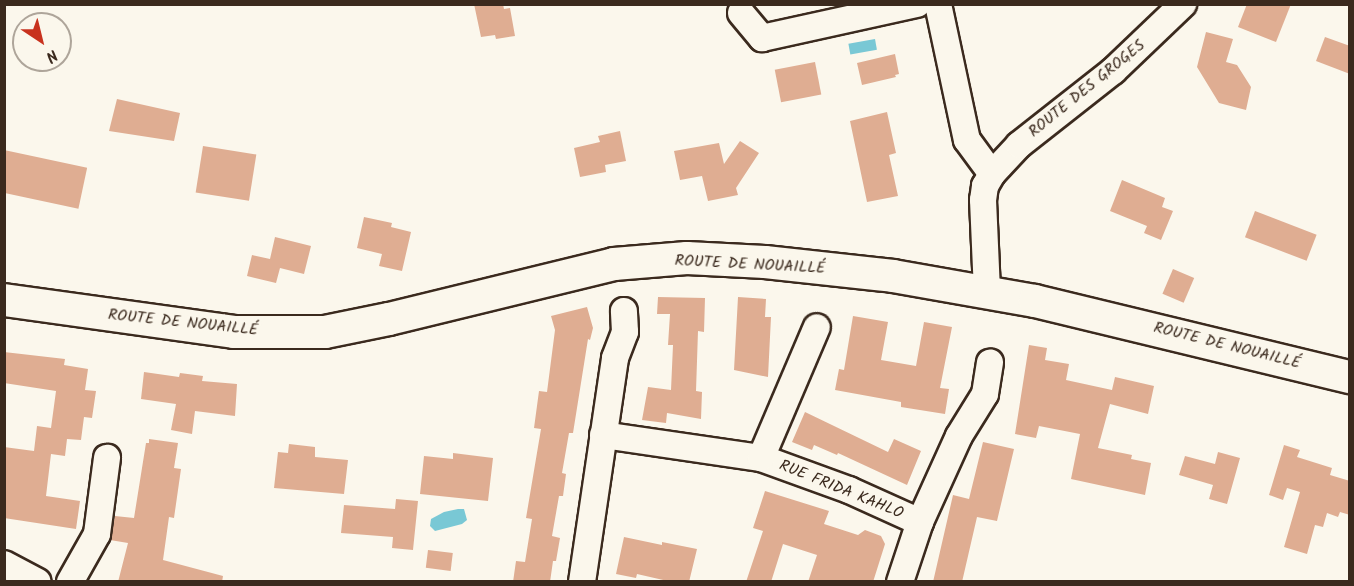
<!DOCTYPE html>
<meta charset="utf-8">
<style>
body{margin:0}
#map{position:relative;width:1354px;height:586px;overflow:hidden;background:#fbf7ec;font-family:Kalam,sans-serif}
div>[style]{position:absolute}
.water>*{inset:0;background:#79c8d5;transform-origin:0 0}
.building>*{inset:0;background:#dfad92;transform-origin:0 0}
.roads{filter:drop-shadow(2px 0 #3b2a1e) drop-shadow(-2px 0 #3b2a1e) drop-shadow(0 2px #3b2a1e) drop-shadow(0 -2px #3b2a1e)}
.minor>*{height:26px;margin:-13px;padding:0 13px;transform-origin:13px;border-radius:13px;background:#fbf7ec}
.tertiary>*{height:32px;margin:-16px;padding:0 16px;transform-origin:16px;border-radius:16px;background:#fbf7ec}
span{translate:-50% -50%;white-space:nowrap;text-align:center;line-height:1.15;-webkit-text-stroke:5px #fbf7ec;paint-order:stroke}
.street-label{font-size:16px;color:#3b2a1e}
.frame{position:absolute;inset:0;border:6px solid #3b2a1e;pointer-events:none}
.north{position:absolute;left:12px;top:12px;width:60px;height:60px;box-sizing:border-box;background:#fbf7ec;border:2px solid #aea59a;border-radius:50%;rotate:145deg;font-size:16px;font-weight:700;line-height:24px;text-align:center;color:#3b2a1e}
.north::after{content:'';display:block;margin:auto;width:21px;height:27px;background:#c8321e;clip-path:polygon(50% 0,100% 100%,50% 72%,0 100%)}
</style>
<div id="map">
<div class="water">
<i style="left:875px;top:39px;width:11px;height:27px;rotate:80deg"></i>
<i style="clip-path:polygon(458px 509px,464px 509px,467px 520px,462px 524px,435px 531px,430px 526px,431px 519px,444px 512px)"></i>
</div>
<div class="building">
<i style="clip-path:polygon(474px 4px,503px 4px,504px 9px,510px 8px,515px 36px,496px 39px,495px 35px,481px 37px)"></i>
<i style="clip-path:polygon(1247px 4px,1291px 4px,1276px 42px,1238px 27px)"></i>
<i style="clip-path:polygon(1206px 32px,1233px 39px,1226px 62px,1237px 65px,1251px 87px,1246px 110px,1219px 103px,1197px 67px)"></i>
<i style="clip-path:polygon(1325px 37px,1350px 46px,1350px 74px,1316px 61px)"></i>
<i style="clip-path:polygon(895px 54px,899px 74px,895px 75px,896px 77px,862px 85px,857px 63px)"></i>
<i style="left:815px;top:62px;width:33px;height:41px;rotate:79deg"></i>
<i style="clip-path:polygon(117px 99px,180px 113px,174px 141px,109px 131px)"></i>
<i style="clip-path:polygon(887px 112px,896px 153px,889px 155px,898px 196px,867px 202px,850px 121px)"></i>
<i style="clip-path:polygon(620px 131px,626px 161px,605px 165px,606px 172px,580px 177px,574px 148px,600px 142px,598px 136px)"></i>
<i style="clip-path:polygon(740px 141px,759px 153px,736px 188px,738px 195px,708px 201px,702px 176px,680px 180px,674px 151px,719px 143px,724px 164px)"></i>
<i style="left:203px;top:146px;width:54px;height:47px;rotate:9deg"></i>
<i style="left:4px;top:150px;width:85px;height:42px;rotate:12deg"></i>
<i style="clip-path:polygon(1122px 180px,1165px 198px,1162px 207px,1173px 211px,1161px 240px,1144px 233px,1147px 226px,1110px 211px)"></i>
<i style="left:1255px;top:211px;width:66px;height:28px;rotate:21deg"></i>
<i style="clip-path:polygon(364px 217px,392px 223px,391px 227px,411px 232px,402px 271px,379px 266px,382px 254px,357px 248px)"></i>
<i style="clip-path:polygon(275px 237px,311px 246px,304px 274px,280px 268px,276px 283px,247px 276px,252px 255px,270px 259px)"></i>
<i style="left:1173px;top:269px;width:23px;height:27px;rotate:23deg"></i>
<i style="clip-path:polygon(658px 297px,705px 298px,704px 332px,698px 331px,696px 391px,702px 392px,701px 419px,667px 413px,666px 423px,642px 420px,648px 387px,671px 390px,673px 345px,668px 345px,670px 314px,657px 314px)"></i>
<i style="clip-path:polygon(738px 297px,766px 299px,765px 317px,771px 317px,768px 377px,734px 370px)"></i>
<i style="clip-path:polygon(587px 307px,593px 328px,590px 340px,588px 339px,573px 433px,569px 433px,562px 473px,566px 474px,563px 496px,559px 496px,552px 536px,560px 538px,556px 561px,553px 561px,550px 582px,513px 582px,516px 561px,525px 562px,532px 519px,526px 518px,541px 429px,534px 428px,539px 391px,547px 392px,555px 330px,551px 316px)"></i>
<i style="clip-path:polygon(853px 316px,888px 322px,881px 360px,916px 366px,924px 322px,952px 327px,940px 388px,949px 389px,945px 414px,901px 407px,901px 402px,835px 390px,839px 369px,844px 370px)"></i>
<i style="clip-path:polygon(1029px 345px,1047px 348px,1045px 360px,1069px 364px,1066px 380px,1112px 390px,1115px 377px,1154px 386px,1148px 414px,1110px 404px,1098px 448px,1132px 455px,1131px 459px,1151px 463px,1145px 495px,1071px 479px,1080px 434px,1039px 426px,1036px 438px,1015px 434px)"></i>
<i style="clip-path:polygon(4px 352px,65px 359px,64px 365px,88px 369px,85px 390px,96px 391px,92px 418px,84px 417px,81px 440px,67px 439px,65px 456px,51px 454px,46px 496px,80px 501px,76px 529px,4px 518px,4px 447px,34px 451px,37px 426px,51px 428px,56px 391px,4px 383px)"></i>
<i style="clip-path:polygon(144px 372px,179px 377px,180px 373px,203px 376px,202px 381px,237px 384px,235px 416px,195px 411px,192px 434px,171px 430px,176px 404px,141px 399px)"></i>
<i style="clip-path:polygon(805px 412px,888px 452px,894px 439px,921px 451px,907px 485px,838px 453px,837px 455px,814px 445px,812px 450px,792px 442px)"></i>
<i style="clip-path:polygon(149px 439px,178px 443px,174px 468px,181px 469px,174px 518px,169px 517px,163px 560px,223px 576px,222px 582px,118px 582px,128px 543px,110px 540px,115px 516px,134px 518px,146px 443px,149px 443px)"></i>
<i style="clip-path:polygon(983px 442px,1014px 449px,997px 521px,977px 517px,962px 582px,933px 582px,953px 495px,969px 499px)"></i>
<i style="clip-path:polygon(289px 444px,315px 447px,315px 457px,348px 460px,344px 494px,274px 488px,278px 452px,288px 453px)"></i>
<i style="clip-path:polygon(1284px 445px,1300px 450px,1297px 457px,1332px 468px,1330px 475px,1350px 481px,1350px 515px,1340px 512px,1338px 517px,1327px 513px,1323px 527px,1315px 525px,1307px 554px,1284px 547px,1300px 492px,1287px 488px,1283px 500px,1269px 495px)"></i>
<i style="clip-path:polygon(1218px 452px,1240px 458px,1227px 504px,1209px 499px,1213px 485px,1179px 475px,1185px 456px,1215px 464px)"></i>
<i style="clip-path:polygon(453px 453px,493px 458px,488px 501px,420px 494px,424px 456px,453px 459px)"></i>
<i style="clip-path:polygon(765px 491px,829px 511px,824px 524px,858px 535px,865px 530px,881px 536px,885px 544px,873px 582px,808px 582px,817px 555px,783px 544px,771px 582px,746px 582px,763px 531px,753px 528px)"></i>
<i style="clip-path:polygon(396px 499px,418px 501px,413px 550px,392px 548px,393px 537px,341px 533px,344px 505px,395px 509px)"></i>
<i style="clip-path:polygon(624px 537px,662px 545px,662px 542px,697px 549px,689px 582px,672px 582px,637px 574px,636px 578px,616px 574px)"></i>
<i style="left:428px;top:550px;width:25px;height:18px;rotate:7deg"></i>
</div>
<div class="roads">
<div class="minor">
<i style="left:938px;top:4px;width:139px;rotate:78deg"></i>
<i style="left:967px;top:140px;width:42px;rotate:53.7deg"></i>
<i style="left:992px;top:174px;width:14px;rotate:120deg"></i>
<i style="left:985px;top:186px;width:14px;rotate:98deg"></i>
<i style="left:983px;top:200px;width:92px;rotate:87.5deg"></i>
<i style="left:741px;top:13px;width:33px;rotate:50deg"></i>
<i style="left:762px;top:38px;width:159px;rotate:-12.4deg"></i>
<i style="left:992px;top:174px;width:40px;rotate:-47deg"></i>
<i style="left:1019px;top:145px;width:120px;rotate:-38.2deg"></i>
<i style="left:1113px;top:71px;width:97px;rotate:-43.7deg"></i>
<i style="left:603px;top:435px;width:160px;rotate:8.3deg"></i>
<i style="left:761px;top:458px;width:94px;rotate:20deg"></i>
<i style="left:849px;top:490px;width:78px;rotate:24.3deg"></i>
<i style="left:761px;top:458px;width:142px;rotate:-66.9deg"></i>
<i style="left:4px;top:564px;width:38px;rotate:28deg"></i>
<i style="left:70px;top:582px;width:55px;rotate:-60.6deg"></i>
<i style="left:97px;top:534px;width:77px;rotate:-82.5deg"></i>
<i style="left:582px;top:582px;width:226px;rotate:-81.6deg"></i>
<i style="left:615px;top:358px;width:28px;rotate:-69deg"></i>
<i style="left:625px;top:332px;width:21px;rotate:-93deg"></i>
<i style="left:900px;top:582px;width:63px;rotate:-71.6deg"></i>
<i style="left:920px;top:522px;width:94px;rotate:-65.6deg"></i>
<i style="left:959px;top:436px;width:49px;rotate:-58.2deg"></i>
<i style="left:985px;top:394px;width:32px;rotate:-81deg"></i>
</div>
<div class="tertiary">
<i style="left:4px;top:300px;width:232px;rotate:7.9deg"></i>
<i style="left:234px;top:332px;width:91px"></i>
<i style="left:325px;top:332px;width:65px;rotate:-11.5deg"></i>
<i style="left:389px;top:319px;width:232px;rotate:-13.7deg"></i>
<i style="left:614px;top:264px;width:73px;rotate:-4.7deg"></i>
<i style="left:687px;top:258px;width:78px;rotate:2.9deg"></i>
<i style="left:765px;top:262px;width:129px;rotate:6.2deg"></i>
<i style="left:893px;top:276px;width:144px;rotate:10deg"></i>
<i style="left:1035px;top:301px;width:324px;rotate:13.6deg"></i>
</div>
</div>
<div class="street-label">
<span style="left:1087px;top:89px;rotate:-39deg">ROUTE DES GROGES</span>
<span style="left:750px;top:265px;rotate:3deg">ROUTE DE NOUAILLÉ</span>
<span style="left:183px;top:323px;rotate:6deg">ROUTE DE NOUAILLÉ</span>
<span style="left:1227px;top:346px;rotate:14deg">ROUTE DE NOUAILLÉ</span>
<span style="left:841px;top:490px;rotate:22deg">RUE FRIDA KAHLO</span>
</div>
<div class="frame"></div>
<div class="north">N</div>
</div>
